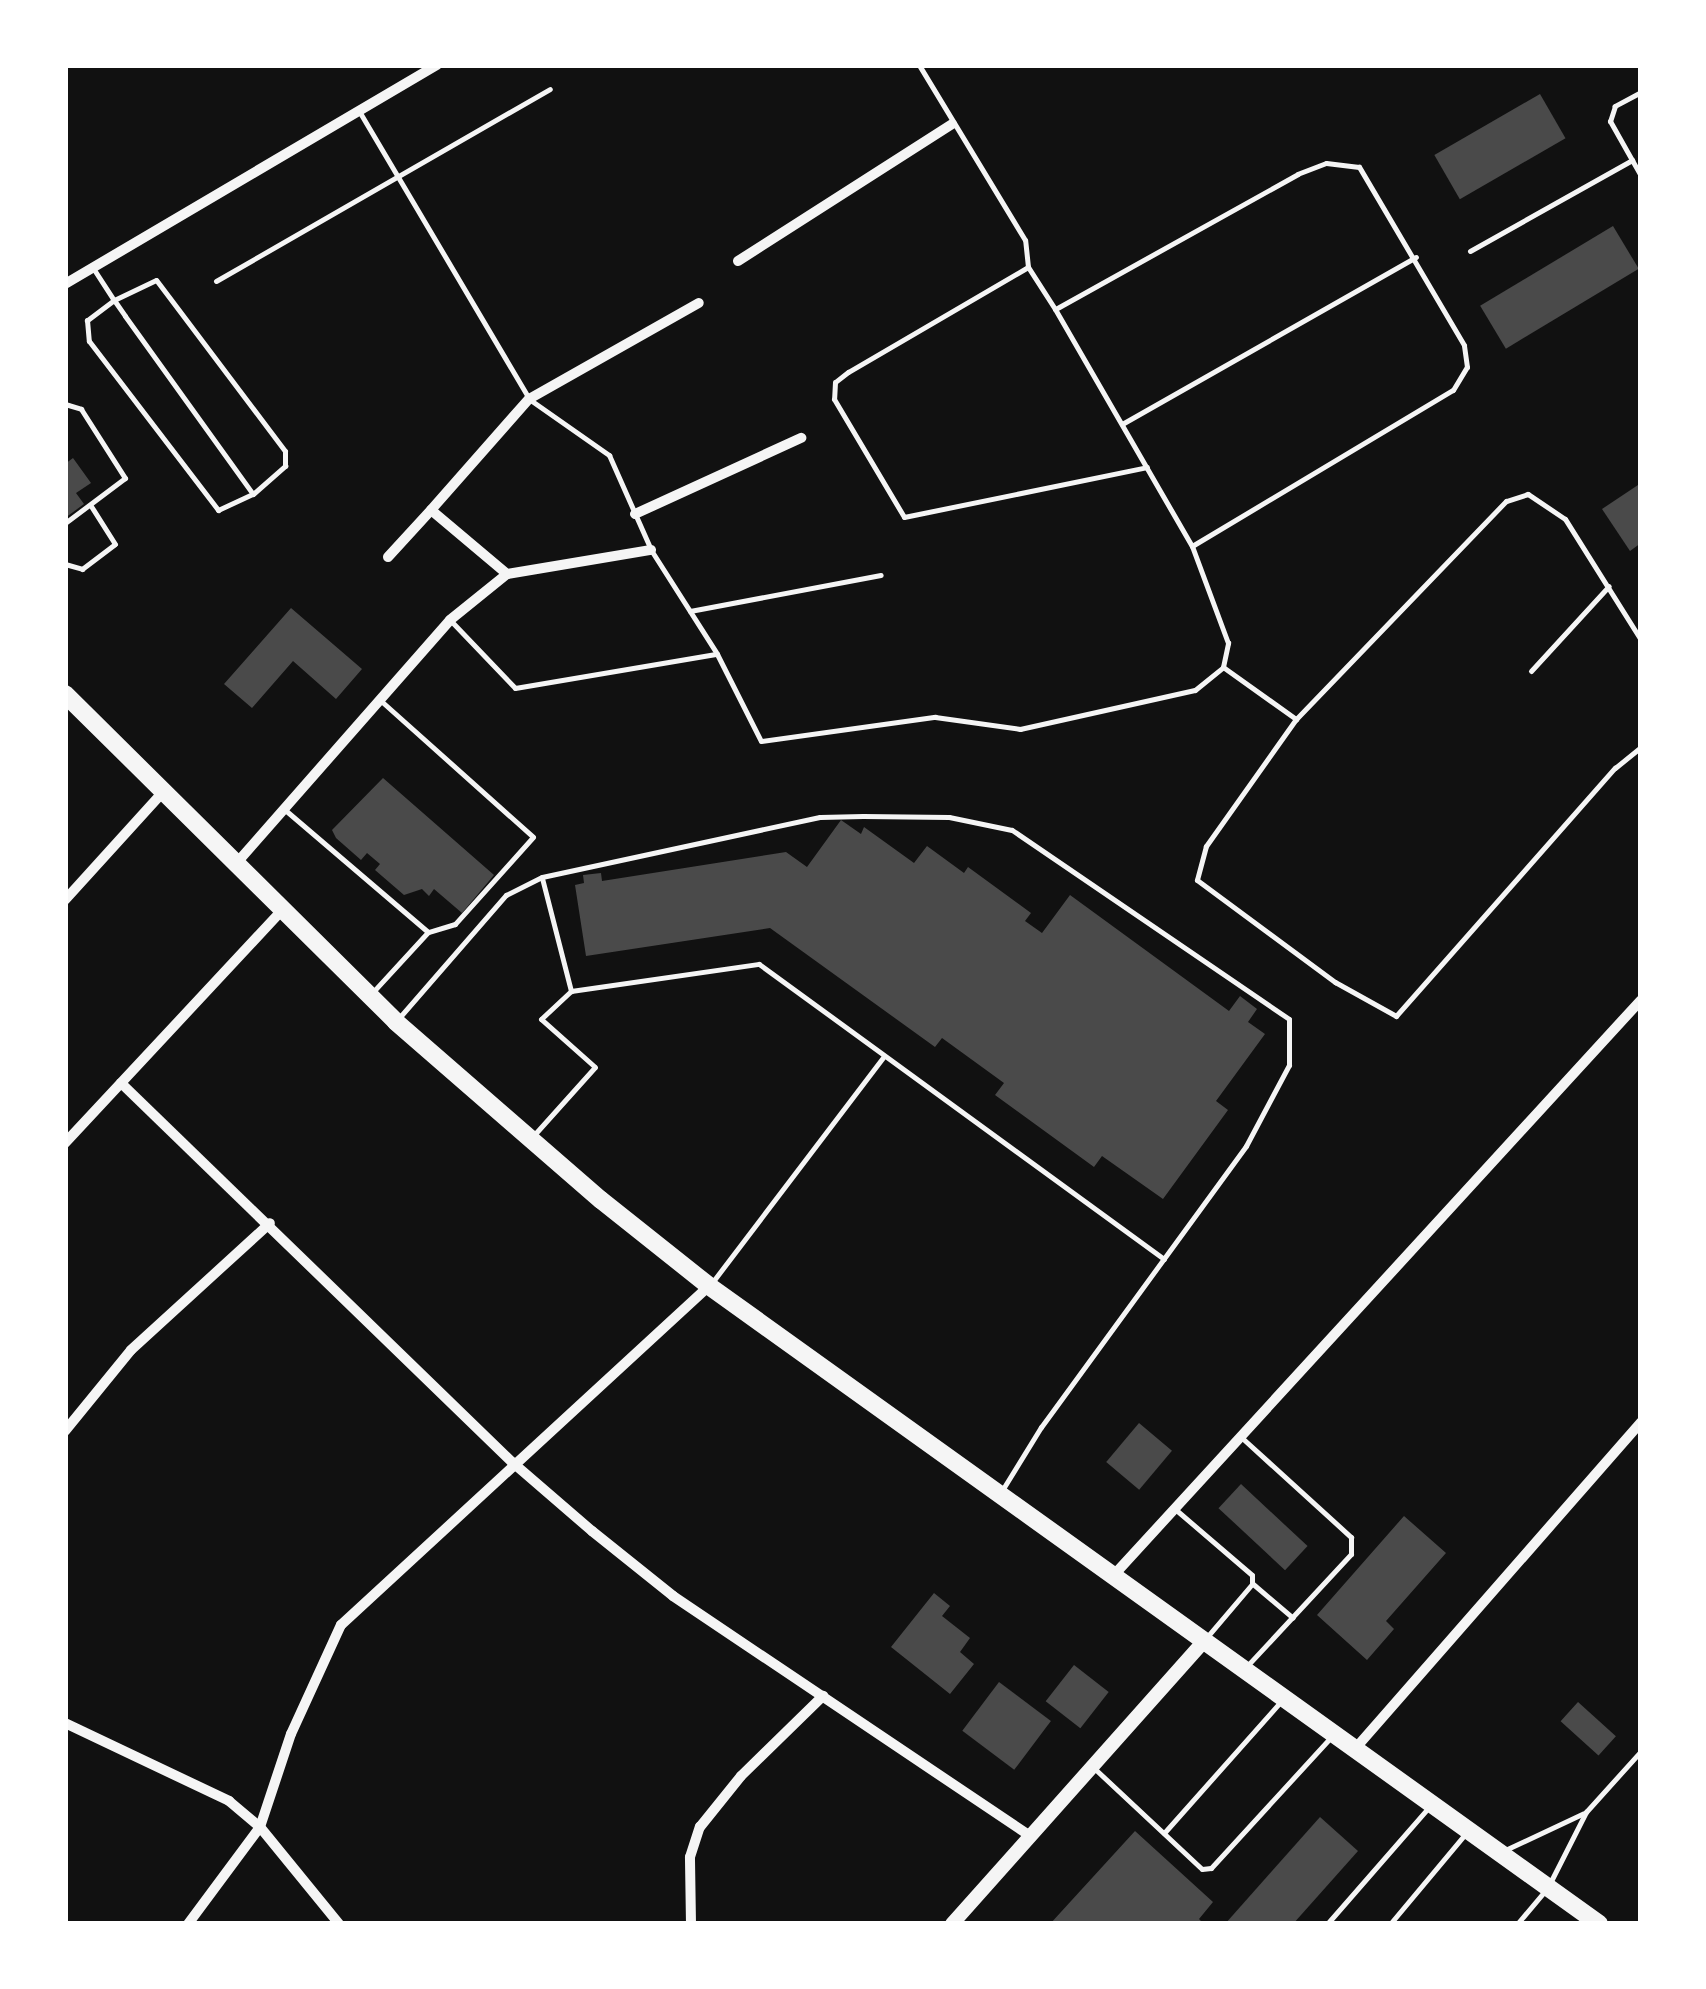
<!DOCTYPE html>
<style>
body{margin:0}
#map{position:relative;width:1706px;height:1989px;overflow:hidden;background:#111;font-family:Georgia,serif}
div>[style]{position:absolute}
.building>*{inset:0;background:#4a4a4a;transform-origin:0 0}
.service>*{height:5px;margin:-2.5px;padding:0 2.5px;transform-origin:2.5px;border-radius:2.5px;background:#f5f5f5}
.minor>*{height:10px;margin:-5px;padding:0 5px;transform-origin:5px;border-radius:5px;background:#f5f5f5}
.tertiary>*{height:14px;margin:-7px;padding:0 7px;transform-origin:7px;border-radius:7px;background:#f5f5f5}
.primary>*{height:18px;margin:-9px;padding:0 9px;transform-origin:9px;border-radius:9px;background:#f5f5f5}
span{translate:-50% -50%;white-space:nowrap;text-align:center;line-height:1.15;-webkit-text-stroke:10px #fff;paint-order:stroke}
.frame{position:absolute;inset:0;border:68px solid #fff;pointer-events:none}
</style>
<div id="map">
<div class="building">
<i style="left:1540px;top:94px;width:51px;height:122px;rotate:60deg"></i>
<i style="left:1613px;top:226px;width:50px;height:155px;rotate:59deg"></i>
<i style="clip-path:polygon(73px 458px,91px 483px,76px 493px,84px 504px,65px 518px,65px 464px)"></i>
<i style="clip-path:polygon(1641px 483px,1641px 543px,1630px 551px,1602px 509px)"></i>
<i style="clip-path:polygon(291px 608px,362px 669px,336px 699px,293px 661px,252px 708px,224px 684px)"></i>
<i style="clip-path:polygon(383px 778px,494px 875px,462px 913px,434px 889px,429px 896px,422px 889px,404px 895px,375px 870px,380px 864px,367px 853px,361px 860px,336px 838px,332px 830px)"></i>
<i style="clip-path:polygon(841px 820px,861px 834px,864px 827px,914px 863px,927px 846px,964px 873px,968px 867px,1031px 913px,1025px 921px,1042px 933px,1070px 895px,1229px 1011px,1240px 996px,1257px 1009px,1248px 1022px,1265px 1034px,1216px 1101px,1228px 1110px,1163px 1199px,1102px 1156px,1094px 1167px,995px 1095px,1004px 1083px,942px 1038px,935px 1047px,770px 928px,586px 956px,575px 885px,584px 883px,583px 875px,601px 873px,602px 881px,786px 852px,807px 867px)"></i>
<i style="left:1139px;top:1423px;width:43px;height:51px;rotate:40deg"></i>
<i style="left:1241px;top:1484px;width:91px;height:33px;rotate:43deg"></i>
<i style="clip-path:polygon(1404px 1516px,1446px 1553px,1386px 1621px,1394px 1629px,1367px 1660px,1317px 1615px)"></i>
<i style="clip-path:polygon(934px 1593px,950px 1606px,942px 1616px,970px 1638px,960px 1652px,974px 1664px,950px 1694px,891px 1647px)"></i>
<i style="left:1074px;top:1665px;width:44px;height:46px;rotate:38deg"></i>
<i style="left:999px;top:1682px;width:65px;height:61px;rotate:37deg"></i>
<i style="left:1578px;top:1702px;width:51px;height:26px;rotate:42deg"></i>
<i style="clip-path:polygon(1320px 1817px,1358px 1851px,1293px 1924px,1225px 1924px)"></i>
<i style="clip-path:polygon(1135px 1831px,1213px 1902px,1199px 1919px,1204px 1924px,1050px 1924px)"></i>
</div>
<div class="service">
<i style="left:1641px;top:92px;width:30px;rotate:152deg"></i>
<i style="left:1615px;top:106px;width:16px;rotate:108deg"></i>
<i style="left:1610px;top:121px;width:63px;rotate:60.6deg"></i>
<i style="left:359px;top:111px;width:334px;rotate:59.4deg"></i>
<i style="left:529px;top:399px;width:98px;rotate:35deg"></i>
<i style="left:609px;top:455px;width:104px;rotate:66.1deg"></i>
<i style="left:651px;top:550px;width:121px;rotate:57.5deg"></i>
<i style="left:1470px;top:251px;width:186px;rotate:-29.3deg"></i>
<i style="left:1028px;top:267px;width:208px;rotate:149.7deg"></i>
<i style="left:848px;top:372px;width:16px;rotate:142deg"></i>
<i style="left:835px;top:382px;width:17px;rotate:93deg"></i>
<i style="left:834px;top:399px;width:137px;rotate:59.3deg"></i>
<i style="left:904px;top:517px;width:248px;rotate:-11.6deg"></i>
<i style="left:93px;top:268px;width:38px;rotate:57deg"></i>
<i style="left:114px;top:300px;width:19px;rotate:55deg"></i>
<i style="left:125px;top:316px;width:219px;rotate:54.3deg"></i>
<i style="left:253px;top:494px;width:43px;rotate:-41.2deg"></i>
<i style="left:285px;top:466px;width:15px;rotate:-90deg"></i>
<i style="left:285px;top:451px;width:214px;rotate:-127deg"></i>
<i style="left:156px;top:280px;width:47px;rotate:154.5deg"></i>
<i style="left:114px;top:300px;width:34px;rotate:143deg"></i>
<i style="left:87px;top:320px;width:21px;rotate:85deg"></i>
<i style="left:89px;top:341px;width:213px;rotate:52.6deg"></i>
<i style="left:218px;top:510px;width:38px;rotate:-25deg"></i>
<i style="left:216px;top:281px;width:385px;rotate:-29.9deg"></i>
<i style="left:1055px;top:309px;width:274px;rotate:60deg"></i>
<i style="left:65px;top:404px;width:17px;rotate:17deg"></i>
<i style="left:81px;top:409px;width:82px;rotate:57.5deg"></i>
<i style="left:125px;top:478px;width:75px;rotate:143.1deg"></i>
<i style="left:1122px;top:424px;width:338px;rotate:-29.6deg"></i>
<i style="left:65px;top:564px;width:18px;rotate:16deg"></i>
<i style="left:82px;top:569px;width:41px;rotate:-37.1deg"></i>
<i style="left:115px;top:544px;width:45px;rotate:-122.3deg"></i>
<i style="left:690px;top:611px;width:194px;rotate:-10.7deg"></i>
<i style="left:452px;top:622px;width:91px;rotate:46.3deg"></i>
<i style="left:515px;top:688px;width:205px;rotate:-9.6deg"></i>
<i style="left:717px;top:654px;width:97px;rotate:63.2deg"></i>
<i style="left:761px;top:741px;width:176px;rotate:-7.9deg"></i>
<i style="left:935px;top:717px;width:86px;rotate:8deg"></i>
<i style="left:1020px;top:729px;width:179px;rotate:-12.6deg"></i>
<i style="left:1195px;top:690px;width:36px;rotate:-39deg"></i>
<i style="left:1223px;top:667px;width:25px;rotate:-78deg"></i>
<i style="left:1228px;top:643px;width:103px;rotate:-110.4deg"></i>
<i style="left:1192px;top:546px;width:304px;rotate:-30.9deg"></i>
<i style="left:1453px;top:390px;width:27px;rotate:-59deg"></i>
<i style="left:1467px;top:367px;width:22px;rotate:-98deg"></i>
<i style="left:1464px;top:345px;width:207px;rotate:-120.5deg"></i>
<i style="left:1359px;top:167px;width:33px;rotate:-173deg"></i>
<i style="left:1326px;top:163px;width:30px;rotate:159deg"></i>
<i style="left:1298px;top:174px;width:278px;rotate:150.9deg"></i>
<i style="left:1055px;top:309px;width:50px;rotate:-122.7deg"></i>
<i style="left:1028px;top:267px;width:27px;rotate:-96deg"></i>
<i style="left:1025px;top:240px;width:205px;rotate:-121.2deg"></i>
<i style="left:1641px;top:640px;width:143px;rotate:-122.1deg"></i>
<i style="left:1565px;top:519px;width:45px;rotate:-146deg"></i>
<i style="left:1528px;top:494px;width:23px;rotate:162deg"></i>
<i style="left:1506px;top:501px;width:303px;rotate:133.9deg"></i>
<i style="left:1296px;top:719px;width:156px;rotate:125.3deg"></i>
<i style="left:1206px;top:846px;width:35px;rotate:105deg"></i>
<i style="left:1197px;top:880px;width:172px;rotate:36.5deg"></i>
<i style="left:1335px;top:982px;width:70px;rotate:29.1deg"></i>
<i style="left:1396px;top:1016px;width:331px;rotate:-48.6deg"></i>
<i style="left:1615px;top:768px;width:33px;rotate:-39deg"></i>
<i style="left:1223px;top:667px;width:90px;rotate:35.5deg"></i>
<i style="left:1531px;top:671px;width:115px;rotate:-47.5deg"></i>
<i style="left:380px;top:700px;width:205px;rotate:41.8deg"></i>
<i style="left:533px;top:837px;width:117px;rotate:131.9deg"></i>
<i style="left:455px;top:924px;width:28px;rotate:163deg"></i>
<i style="left:284px;top:809px;width:189px;rotate:40.5deg"></i>
<i style="left:428px;top:932px;width:84px;rotate:132.6deg"></i>
<i style="left:542px;top:878px;width:117px;rotate:75.6deg"></i>
<i style="left:399px;top:1018px;width:163px;rotate:-49deg"></i>
<i style="left:506px;top:895px;width:40px;rotate:-26.6deg"></i>
<i style="left:542px;top:877px;width:284px;rotate:-12.2deg"></i>
<i style="left:820px;top:817px;width:43px;rotate:-1.3deg"></i>
<i style="left:863px;top:816px;width:86px;rotate:0.7deg"></i>
<i style="left:949px;top:817px;width:64px;rotate:11.7deg"></i>
<i style="left:1012px;top:830px;width:335px;rotate:34.3deg"></i>
<i style="left:1289px;top:1019px;width:46px;rotate:90deg"></i>
<i style="left:1289px;top:1065px;width:92px;rotate:118deg"></i>
<i style="left:1246px;top:1146px;width:348px;rotate:126.1deg"></i>
<i style="left:1041px;top:1427px;width:76px;rotate:121.6deg"></i>
<i style="left:534px;top:1135px;width:91px;rotate:-48.1deg"></i>
<i style="left:595px;top:1067px;width:72px;rotate:-138.4deg"></i>
<i style="left:541px;top:1019px;width:41px;rotate:-43deg"></i>
<i style="left:571px;top:991px;width:190px;rotate:-8.2deg"></i>
<i style="left:759px;top:964px;width:501px;rotate:36.07deg"></i>
<i style="left:711px;top:1284px;width:285px;rotate:-52.8deg"></i>
<i style="left:1241px;top:1437px;width:149px;rotate:42.3deg"></i>
<i style="left:1351px;top:1537px;width:17px;rotate:90deg"></i>
<i style="left:1351px;top:1554px;width:151px;rotate:132.9deg"></i>
<i style="left:1175px;top:1509px;width:101px;rotate:40.6deg"></i>
<i style="left:1252px;top:1575px;width:9px;rotate:90deg"></i>
<i style="left:1252px;top:1584px;width:71px;rotate:130.4deg"></i>
<i style="left:1253px;top:1584px;width:52px;rotate:40.4deg"></i>
<i style="left:1095px;top:1769px;width:146px;rotate:43.1deg"></i>
<i style="left:1202px;top:1869px;width:9px;rotate:-6deg"></i>
<i style="left:1211px;top:1868px;width:178px;rotate:-47.5deg"></i>
<i style="left:1164px;top:1833px;width:176px;rotate:-48.4deg"></i>
<i style="left:1503px;top:1851px;width:89px;rotate:-25.1deg"></i>
<i style="left:1550px;top:1883px;width:80px;rotate:-63.1deg"></i>
<i style="left:1586px;top:1812px;width:82px;rotate:-48deg"></i>
<i style="left:1327px;top:1924px;width:155px;rotate:-48.9deg"></i>
<i style="left:1390px;top:1924px;width:119px;rotate:-50.1deg"></i>
<i style="left:1517px;top:1924px;width:42px;rotate:-49.8deg"></i>
</div>
<div class="minor">
<i style="left:738px;top:261px;width:254px;rotate:-32.6deg"></i>
<i style="left:65px;top:284px;width:432px;rotate:-30.5deg"></i>
<i style="left:635px;top:514px;width:183px;rotate:-24.6deg"></i>
<i style="left:388px;top:557px;width:64px;rotate:-47.5deg"></i>
<i style="left:507px;top:574px;width:146px;rotate:-9.5deg"></i>
<i style="left:234px;top:866px;width:327px;rotate:-48.7deg"></i>
<i style="left:450px;top:620px;width:73px;rotate:-38.9deg"></i>
<i style="left:507px;top:574px;width:99px;rotate:-139.9deg"></i>
<i style="left:431px;top:510px;width:148px;rotate:-48.6deg"></i>
<i style="left:529px;top:399px;width:195px;rotate:-29.5deg"></i>
<i style="left:65px;top:900px;width:143px;rotate:-47.8deg"></i>
<i style="left:121px;top:1083px;width:545px;rotate:44.11deg"></i>
<i style="left:512px;top:1462px;width:106px;rotate:40.8deg"></i>
<i style="left:592px;top:1531px;width:104px;rotate:38.7deg"></i>
<i style="left:673px;top:1596px;width:432px;rotate:33.9deg"></i>
<i style="left:65px;top:1143px;width:317px;rotate:-47deg"></i>
<i style="left:65px;top:1431px;width:104px;rotate:-50.8deg"></i>
<i style="left:131px;top:1350px;width:188px;rotate:-42.4deg"></i>
<i style="left:1113px;top:1576px;width:781px;rotate:-47.49deg"></i>
<i style="left:65px;top:1723px;width:182px;rotate:25.4deg"></i>
<i style="left:229px;top:1801px;width:40px;rotate:40deg"></i>
<i style="left:260px;top:1827px;width:125px;rotate:50.8deg"></i>
<i style="left:1354px;top:1750px;width:436px;rotate:-48.8deg"></i>
<i style="left:188px;top:1924px;width:121px;rotate:-53.4deg"></i>
<i style="left:260px;top:1827px;width:98px;rotate:-71.6deg"></i>
<i style="left:291px;top:1734px;width:120px;rotate:-65.4deg"></i>
<i style="left:341px;top:1625px;width:500px;rotate:-42.65deg"></i>
<i style="left:691px;top:1924px;width:67px;rotate:-90.9deg"></i>
<i style="left:690px;top:1857px;width:32px;rotate:-72deg"></i>
<i style="left:700px;top:1827px;width:65px;rotate:-51.2deg"></i>
<i style="left:741px;top:1776px;width:115px;rotate:-44.3deg"></i>
</div>
<div class="tertiary">
<i style="left:952px;top:1924px;width:378px;rotate:-48.3deg"></i>
</div>
<div class="primary">
<i style="left:65px;top:694px;width:466px;rotate:44.7deg"></i>
<i style="left:396px;top:1022px;width:271px;rotate:41deg"></i>
<i style="left:601px;top:1200px;width:138px;rotate:38.5deg"></i>
<i style="left:709px;top:1286px;width:1095px;rotate:35.63deg"></i>
</div>
<div class="frame"></div>
</div>
